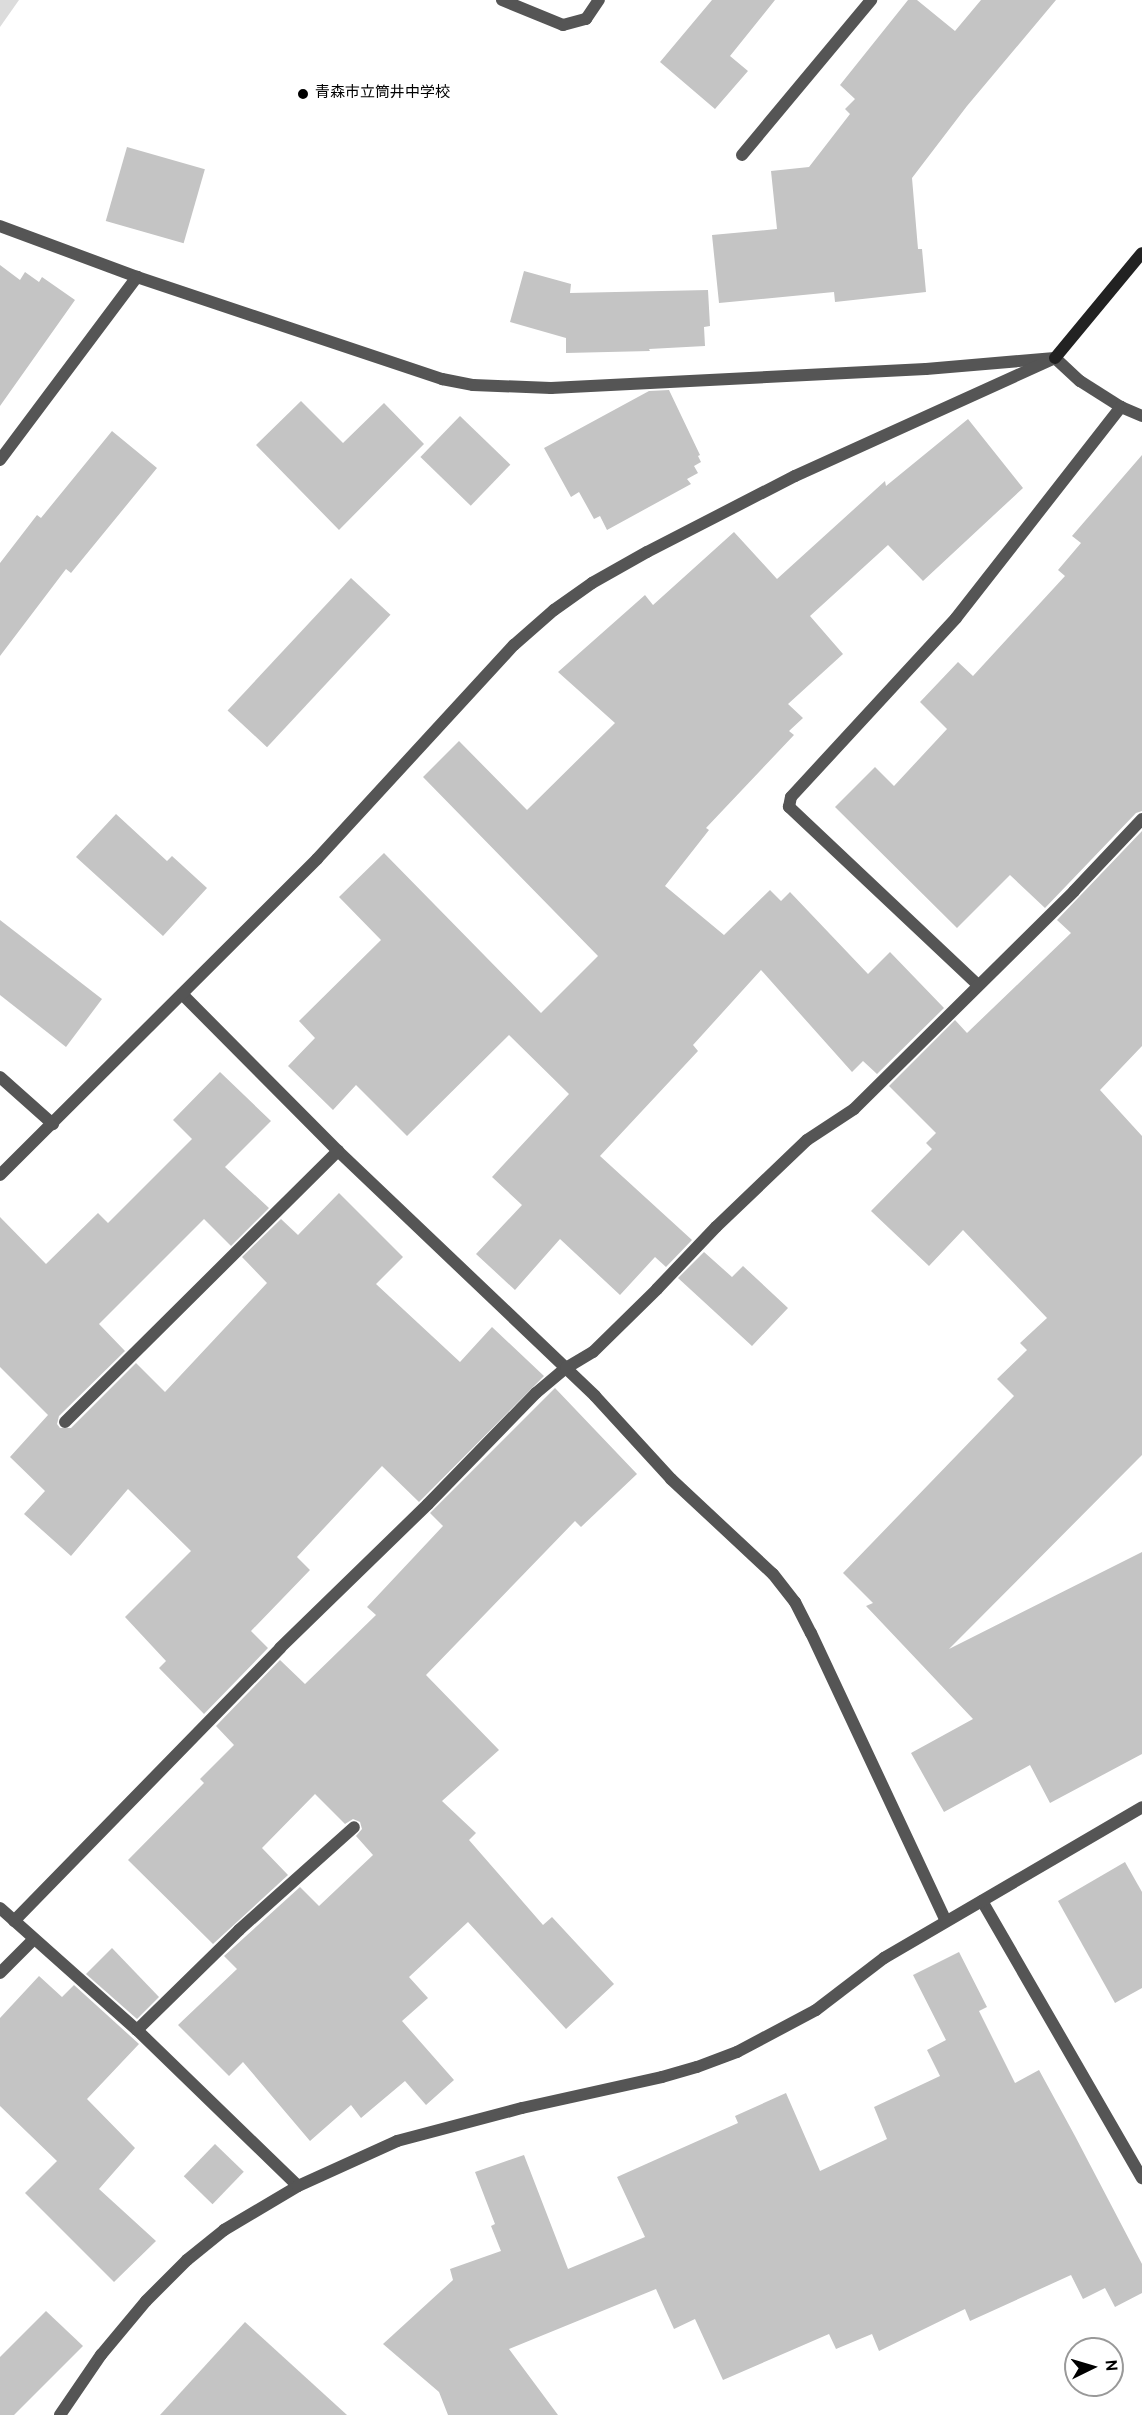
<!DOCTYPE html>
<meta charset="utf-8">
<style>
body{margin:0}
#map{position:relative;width:1142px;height:2415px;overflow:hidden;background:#fff;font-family:Overpass,"Noto Sans JP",sans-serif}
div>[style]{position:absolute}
.green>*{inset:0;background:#dcdcdc}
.building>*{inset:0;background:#c4c4c4;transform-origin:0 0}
.lane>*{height:12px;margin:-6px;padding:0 6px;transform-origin:6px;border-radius:6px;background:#555}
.street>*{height:12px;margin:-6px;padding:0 6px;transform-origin:6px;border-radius:6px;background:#555}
.secondary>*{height:12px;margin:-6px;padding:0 6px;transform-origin:6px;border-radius:6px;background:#222}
.dots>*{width:16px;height:16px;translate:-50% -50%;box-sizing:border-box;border:3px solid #fff;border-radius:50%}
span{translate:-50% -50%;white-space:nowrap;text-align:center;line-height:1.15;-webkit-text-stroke:6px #fff;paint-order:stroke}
.poi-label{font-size:15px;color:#000}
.left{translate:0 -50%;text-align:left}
.north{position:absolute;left:1064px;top:2337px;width:60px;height:60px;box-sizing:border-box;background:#fff;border:2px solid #999;border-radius:50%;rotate:85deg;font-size:16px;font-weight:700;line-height:24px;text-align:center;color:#000}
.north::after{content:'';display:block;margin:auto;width:21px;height:27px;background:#000;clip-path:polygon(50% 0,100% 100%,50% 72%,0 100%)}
</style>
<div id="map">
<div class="green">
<i style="clip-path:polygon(0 0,19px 0,0 27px)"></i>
</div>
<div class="building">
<i style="clip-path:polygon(712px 0,775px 0,730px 56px,748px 71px,715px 109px,660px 62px)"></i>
<i style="clip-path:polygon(908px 0,917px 0,955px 31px,981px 0,1056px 0,967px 106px,912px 178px,918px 249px,922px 249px,926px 292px,835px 302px,834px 292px,719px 303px,712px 235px,777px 229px,771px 171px,809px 167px,850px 114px,845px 109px,855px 99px,840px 85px)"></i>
<i style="left:127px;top:147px;width:81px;height:77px;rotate:16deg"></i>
<i style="clip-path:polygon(0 265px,20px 280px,25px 272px,39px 282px,42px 277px,75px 300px,0 406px)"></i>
<i style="clip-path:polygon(524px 271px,571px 284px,570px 293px,708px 290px,710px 326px,704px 327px,705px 346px,649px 349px,650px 351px,566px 353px,566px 338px,510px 322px)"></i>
<i style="clip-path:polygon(669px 390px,700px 455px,698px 456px,701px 462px,694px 466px,698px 473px,687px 479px,691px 484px,607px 530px,600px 516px,594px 519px,579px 492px,571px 497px,544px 448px,649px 391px)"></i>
<i style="clip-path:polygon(301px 401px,343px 443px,384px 403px,424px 444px,339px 530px,256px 445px)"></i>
<i style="left:460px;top:416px;width:70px;height:57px;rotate:44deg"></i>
<i style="clip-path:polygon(968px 419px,1023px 488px,923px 581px,888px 545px,810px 616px,843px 654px,788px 704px,803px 718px,789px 731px,794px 735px,706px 828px,709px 830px,665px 886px,724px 935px,770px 890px,781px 901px,790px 892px,868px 974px,890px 952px,944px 1008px,877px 1074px,863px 1061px,852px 1072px,761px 970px,693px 1045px,698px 1051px,600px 1156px,692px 1240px,666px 1267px,655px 1257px,620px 1295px,560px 1239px,515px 1290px,476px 1254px,522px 1205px,492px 1177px,569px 1094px,509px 1035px,407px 1136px,356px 1085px,333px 1110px,288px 1066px,315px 1038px,299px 1021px,381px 940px,339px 897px,384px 853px,541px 1013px,598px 956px,423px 777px,459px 741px,527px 810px,615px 723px,558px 672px,645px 595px,653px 605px,734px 532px,777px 579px,885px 481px,886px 486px)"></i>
<i style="clip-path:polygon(112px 431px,157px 468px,71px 573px,66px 569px,0 656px,0 563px,37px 515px,41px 518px)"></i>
<i style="clip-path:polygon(1142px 455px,1142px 811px,1136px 813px,1045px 908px,1010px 875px,957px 928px,835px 807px,875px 767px,894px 786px,947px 729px,920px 702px,958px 662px,973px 676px,1065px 576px,1058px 570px,1081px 543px,1072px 536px)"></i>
<i style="left:351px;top:578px;width:54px;height:181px;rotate:43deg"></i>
<i style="clip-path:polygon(116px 814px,167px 861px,172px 856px,207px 888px,163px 936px,76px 857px)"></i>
<i style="clip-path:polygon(1142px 831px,1142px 1046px,1100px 1090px,1142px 1136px,1142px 1455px,949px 1649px,1142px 1552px,1142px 1754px,1050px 1803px,1030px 1765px,944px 1812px,911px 1753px,973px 1719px,866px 1606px,873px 1603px,843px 1573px,1014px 1396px,997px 1379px,1027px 1350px,1020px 1343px,1047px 1318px,963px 1230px,929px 1266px,871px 1211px,932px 1149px,926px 1143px,936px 1133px,889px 1086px,955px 1020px,967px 1033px,1071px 933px,1057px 920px)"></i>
<i style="clip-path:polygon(0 920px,102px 999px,66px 1047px,0 995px)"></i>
<i style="clip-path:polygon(220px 1072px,271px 1121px,225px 1167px,269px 1208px,231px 1246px,204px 1219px,99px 1324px,125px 1351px,59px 1416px,57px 1424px,60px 1428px,71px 1428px,136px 1363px,165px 1392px,267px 1283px,242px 1257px,281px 1219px,298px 1235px,339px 1193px,403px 1257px,376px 1284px,460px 1362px,492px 1327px,544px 1376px,419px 1502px,382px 1466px,297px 1557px,310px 1570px,251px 1631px,268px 1648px,204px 1714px,159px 1668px,166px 1661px,125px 1617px,191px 1551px,128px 1489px,71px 1556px,24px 1514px,45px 1491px,10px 1457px,48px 1415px,0 1367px,0 1217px,46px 1264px,98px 1213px,108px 1223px,192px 1139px,173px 1120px)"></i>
<i style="clip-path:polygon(704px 1252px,732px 1277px,743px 1266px,788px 1308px,752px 1346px,678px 1278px)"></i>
<i style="clip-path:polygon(555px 1388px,637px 1474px,581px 1527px,575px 1521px,426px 1675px,499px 1750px,442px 1801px,476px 1833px,469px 1840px,543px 1925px,552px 1917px,614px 1984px,566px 2029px,468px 1922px,409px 1977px,428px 1998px,402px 2021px,454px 2080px,426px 2105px,405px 2081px,361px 2118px,351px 2105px,310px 2141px,243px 2062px,229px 2076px,178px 2025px,237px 1969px,224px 1956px,300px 1887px,319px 1906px,373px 1855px,356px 1836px,362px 1829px,360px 1822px,353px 1819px,345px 1824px,315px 1794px,262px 1848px,288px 1875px,213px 1944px,128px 1860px,204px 1783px,200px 1779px,234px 1745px,216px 1726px,280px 1660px,305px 1684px,376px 1615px,367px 1607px,443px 1526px,430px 1513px)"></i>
<i style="clip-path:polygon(1125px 1862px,1142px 1892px,1142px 1988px,1115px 2003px,1058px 1901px)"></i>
<i style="clip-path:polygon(112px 1948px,159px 1997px,137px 2019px,86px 1974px)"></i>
<i style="clip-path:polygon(959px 1952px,987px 2007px,979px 2011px,1015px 2083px,1039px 2070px,1075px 2136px,1142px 2264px,1142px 2293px,1115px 2307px,1105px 2288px,1083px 2299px,1071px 2275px,970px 2321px,965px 2309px,879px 2351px,872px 2334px,836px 2349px,829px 2334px,723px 2380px,695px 2319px,674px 2329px,656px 2289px,509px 2349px,558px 2415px,448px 2415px,439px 2392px,383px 2344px,453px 2280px,450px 2269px,501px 2251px,491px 2226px,495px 2224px,475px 2172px,524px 2155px,568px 2269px,645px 2237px,617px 2177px,738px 2123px,735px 2116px,786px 2093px,820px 2171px,887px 2139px,874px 2107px,940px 2076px,927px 2050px,946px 2040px,913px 1975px)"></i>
<i style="clip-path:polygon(39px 1976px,62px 1997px,74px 1985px,139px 2044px,87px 2099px,135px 2148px,99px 2189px,156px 2241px,114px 2282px,25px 2193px,57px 2161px,0 2106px,0 2018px)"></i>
<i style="left:215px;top:2144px;width:40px;height:45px;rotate:44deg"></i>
<i style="clip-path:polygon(46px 2311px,83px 2346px,14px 2415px,0 2415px,0 2357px)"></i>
<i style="clip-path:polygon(245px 2322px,347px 2415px,160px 2415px)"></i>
</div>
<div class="lane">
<i style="left:502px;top:0;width:66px;rotate:22.3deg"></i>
<i style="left:563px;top:25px;width:24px;rotate:-15deg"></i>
<i style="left:586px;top:19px;width:23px;rotate:-56deg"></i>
</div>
<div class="street">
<i style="left:742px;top:155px;width:202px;rotate:-50.2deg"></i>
<i style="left:0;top:226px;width:146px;rotate:20.4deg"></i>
<i style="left:137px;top:277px;width:322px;rotate:18.5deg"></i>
<i style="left:442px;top:379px;width:32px;rotate:11deg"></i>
<i style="left:473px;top:385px;width:78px;rotate:2.2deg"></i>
<i style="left:551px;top:388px;width:375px;rotate:-2.9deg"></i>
<i style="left:926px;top:369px;width:129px;rotate:-4.9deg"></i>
<i style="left:1055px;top:358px;width:34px;rotate:43deg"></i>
<i style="left:1080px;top:381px;width:49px;rotate:32.4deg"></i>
<i style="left:1121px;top:407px;width:23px;rotate:23deg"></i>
<i style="left:0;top:460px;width:229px;rotate:-53.2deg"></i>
<i style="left:978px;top:985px;width:260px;rotate:-136.7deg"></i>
<i style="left:789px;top:807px;width:10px;rotate:-79deg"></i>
<i style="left:791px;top:797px;width:243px;rotate:-47.3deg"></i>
<i style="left:956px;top:618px;width:268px;rotate:-52deg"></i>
<i style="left:182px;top:994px;width:221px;rotate:45.2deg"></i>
<i style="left:338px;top:1151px;width:355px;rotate:43.6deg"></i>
<i style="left:595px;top:1396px;width:113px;rotate:47.5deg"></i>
<i style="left:671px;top:1479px;width:139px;rotate:43deg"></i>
<i style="left:773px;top:1574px;width:36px;rotate:52deg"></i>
<i style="left:795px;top:1602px;width:35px;rotate:63deg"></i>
<i style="left:811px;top:1633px;width:318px;rotate:64.9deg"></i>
<i style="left:0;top:1077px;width:71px;rotate:41.6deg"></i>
<i style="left:0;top:1175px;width:448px;rotate:-44.9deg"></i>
<i style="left:317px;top:859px;width:291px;rotate:-47.4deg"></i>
<i style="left:514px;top:645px;width:53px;rotate:-41.2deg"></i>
<i style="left:554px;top:610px;width:47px;rotate:-35.4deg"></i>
<i style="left:592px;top:583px;width:63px;rotate:-29.4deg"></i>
<i style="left:647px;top:552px;width:166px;rotate:-27.2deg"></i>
<i style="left:795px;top:476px;width:286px;rotate:-24.4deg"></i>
<i style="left:65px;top:1422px;width:385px;rotate:-44.8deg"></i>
<i style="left:982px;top:1901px;width:320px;rotate:60deg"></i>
<i style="left:0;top:1908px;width:183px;rotate:41.7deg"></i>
<i style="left:137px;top:2030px;width:224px;rotate:44.1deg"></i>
<i style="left:14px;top:1921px;width:381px;rotate:-45.7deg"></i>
<i style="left:280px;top:1648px;width:206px;rotate:-44.2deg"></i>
<i style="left:428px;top:1504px;width:155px;rotate:-45.8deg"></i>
<i style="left:536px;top:1393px;width:39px;rotate:-40deg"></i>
<i style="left:566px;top:1368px;width:31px;rotate:-31deg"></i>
<i style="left:593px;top:1352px;width:90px;rotate:-44.5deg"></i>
<i style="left:657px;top:1289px;width:86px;rotate:-46.4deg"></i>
<i style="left:716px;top:1227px;width:126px;rotate:-43.7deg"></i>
<i style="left:807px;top:1140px;width:56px;rotate:-33.4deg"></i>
<i style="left:854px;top:1109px;width:310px;rotate:-44.7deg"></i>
<i style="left:1074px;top:891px;width:99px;rotate:-46.6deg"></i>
<i style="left:0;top:1973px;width:48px;rotate:-45deg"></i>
<i style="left:137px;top:2030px;width:143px;rotate:-44.4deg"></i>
<i style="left:239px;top:1930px;width:154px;rotate:-41.8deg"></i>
<i style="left:60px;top:2415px;width:73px;rotate:-55.7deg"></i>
<i style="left:101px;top:2355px;width:70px;rotate:-50.2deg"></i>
<i style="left:146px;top:2301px;width:58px;rotate:-45deg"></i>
<i style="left:187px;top:2260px;width:48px;rotate:-39deg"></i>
<i style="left:224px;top:2230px;width:86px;rotate:-30.7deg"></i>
<i style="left:298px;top:2186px;width:109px;rotate:-24.4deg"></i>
<i style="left:397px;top:2141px;width:129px;rotate:-14.8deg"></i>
<i style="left:522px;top:2108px;width:143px;rotate:-12.5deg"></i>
<i style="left:662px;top:2077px;width:36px;rotate:-16deg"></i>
<i style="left:697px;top:2067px;width:43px;rotate:-20.6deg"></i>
<i style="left:737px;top:2052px;width:89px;rotate:-28deg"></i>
<i style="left:816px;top:2010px;width:86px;rotate:-37.4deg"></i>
<i style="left:884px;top:1958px;width:299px;rotate:-30.3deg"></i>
</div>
<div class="secondary">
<i style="left:1055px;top:358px;width:136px;rotate:-50.4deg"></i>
</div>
<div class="dots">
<i style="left:303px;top:94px;background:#000"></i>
</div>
<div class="poi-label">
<span class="left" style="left:315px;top:94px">青森市立筒井中学校</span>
</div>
<div class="north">N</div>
</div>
